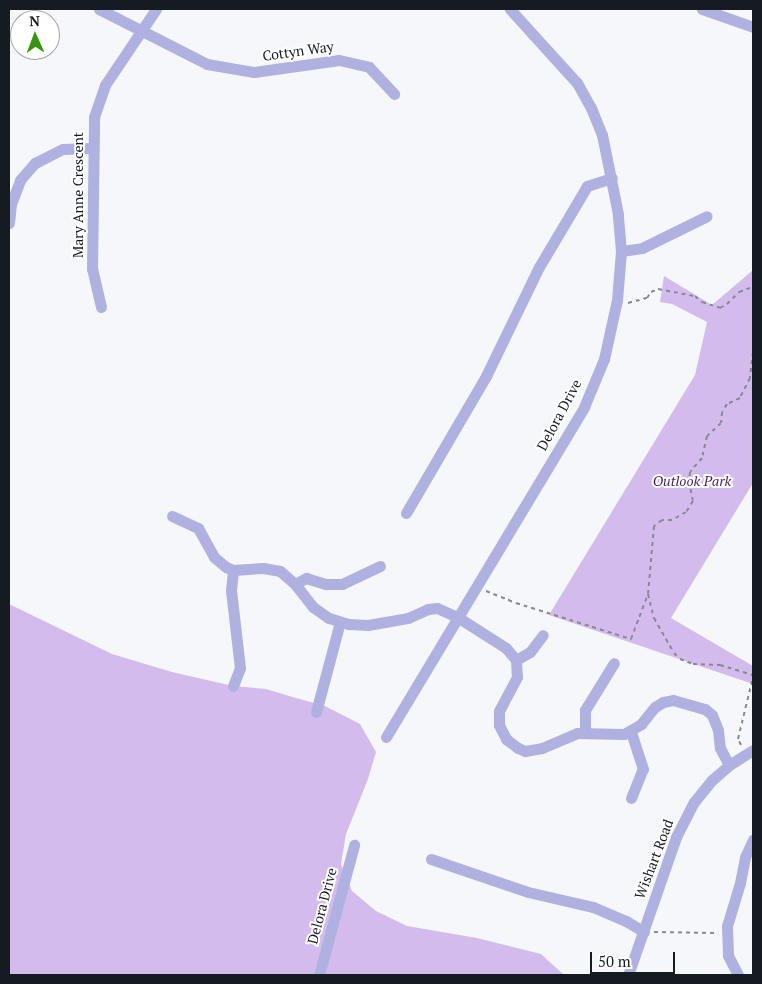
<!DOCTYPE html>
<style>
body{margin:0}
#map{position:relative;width:762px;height:984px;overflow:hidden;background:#f5f7fb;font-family:"PT Serif",serif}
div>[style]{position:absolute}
.green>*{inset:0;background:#d3bced}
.path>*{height:2px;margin-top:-1px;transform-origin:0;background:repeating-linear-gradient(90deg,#878a90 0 4px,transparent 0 8px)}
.minor>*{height:11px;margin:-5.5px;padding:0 5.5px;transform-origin:5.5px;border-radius:5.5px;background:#afb1e0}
span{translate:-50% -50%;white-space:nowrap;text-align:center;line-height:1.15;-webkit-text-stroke:4px #fff;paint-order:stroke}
.street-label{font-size:14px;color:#161a21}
.park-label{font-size:14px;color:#451f65;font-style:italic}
.frame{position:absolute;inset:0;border:10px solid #161a21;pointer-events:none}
.north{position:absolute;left:10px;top:10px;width:50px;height:50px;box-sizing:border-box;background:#fff;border:1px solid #a2a3a6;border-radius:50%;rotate:358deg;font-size:14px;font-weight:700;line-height:20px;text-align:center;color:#161a21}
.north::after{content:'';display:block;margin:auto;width:18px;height:22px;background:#36940f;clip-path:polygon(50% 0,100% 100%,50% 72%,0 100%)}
.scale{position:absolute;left:590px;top:952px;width:85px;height:22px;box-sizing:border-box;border:2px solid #161a21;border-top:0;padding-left:6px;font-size:15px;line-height:18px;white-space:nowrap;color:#161a21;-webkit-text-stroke:4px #fff;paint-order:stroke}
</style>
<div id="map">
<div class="green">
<i style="clip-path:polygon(753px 270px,753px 483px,671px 618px,753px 666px,753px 684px,549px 615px,695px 375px,707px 322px,672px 304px,660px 302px,664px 276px,712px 305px)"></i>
<i style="clip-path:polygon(9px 604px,112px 654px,172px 672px,233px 686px,266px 689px,296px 698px,325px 706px,360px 724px,376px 752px,368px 779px,346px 834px,341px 864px,352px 891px,376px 911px,407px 926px,477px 938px,541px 954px,564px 975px,9px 975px)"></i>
</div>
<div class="path">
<i style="left:628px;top:303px;width:20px;rotate:-15deg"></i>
<i style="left:647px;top:298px;width:7px;rotate:-56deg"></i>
<i style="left:651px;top:292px;width:8px;rotate:-23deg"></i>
<i style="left:658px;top:289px;width:38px;rotate:11deg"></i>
<i style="left:695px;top:296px;width:9px;rotate:41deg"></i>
<i style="left:702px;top:302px;width:19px;rotate:18deg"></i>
<i style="left:720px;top:308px;width:8px;rotate:-30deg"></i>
<i style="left:727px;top:304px;width:17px;rotate:-45deg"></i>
<i style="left:739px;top:292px;width:15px;rotate:-20deg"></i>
<i style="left:753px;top:352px;width:26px;rotate:97deg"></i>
<i style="left:750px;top:378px;width:22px;rotate:117deg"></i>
<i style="left:740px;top:398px;width:14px;rotate:155deg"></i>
<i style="left:727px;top:404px;width:9px;rotate:122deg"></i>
<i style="left:722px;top:412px;width:11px;rotate:95deg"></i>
<i style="left:721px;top:423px;width:19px;rotate:137deg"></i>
<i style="left:707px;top:436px;width:23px;rotate:103deg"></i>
<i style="left:702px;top:458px;width:18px;rotate:131deg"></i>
<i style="left:690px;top:472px;width:9px;rotate:96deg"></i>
<i style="left:689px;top:481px;width:20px;rotate:79deg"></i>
<i style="left:693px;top:501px;width:13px;rotate:122deg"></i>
<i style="left:686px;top:512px;width:16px;rotate:150deg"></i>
<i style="left:672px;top:520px;width:10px;rotate:180deg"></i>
<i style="left:662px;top:520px;width:10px;rotate:143deg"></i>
<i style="left:654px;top:526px;width:68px;rotate:95deg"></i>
<i style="left:648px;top:594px;width:25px;rotate:76deg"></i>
<i style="left:654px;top:618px;width:40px;rotate:60.3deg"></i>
<i style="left:674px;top:653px;width:8px;rotate:45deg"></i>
<i style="left:680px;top:659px;width:14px;rotate:21deg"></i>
<i style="left:693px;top:664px;width:27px;rotate:2deg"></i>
<i style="left:720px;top:665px;width:34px;rotate:17deg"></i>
<i style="left:486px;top:591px;width:32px;rotate:22deg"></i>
<i style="left:516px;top:603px;width:121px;rotate:17.4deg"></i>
<i style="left:631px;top:639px;width:48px;rotate:-69.3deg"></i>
<i style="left:741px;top:745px;width:7px;rotate:-117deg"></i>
<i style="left:738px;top:739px;width:64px;rotate:-76.4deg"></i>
<i style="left:654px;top:932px;width:62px;rotate:0.9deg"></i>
</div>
<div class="minor">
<i style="left:99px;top:9px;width:121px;rotate:27deg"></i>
<i style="left:207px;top:64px;width:48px;rotate:9.7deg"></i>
<i style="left:254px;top:72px;width:86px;rotate:-8deg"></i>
<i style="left:339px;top:60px;width:31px;rotate:13deg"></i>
<i style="left:369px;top:67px;width:37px;rotate:47deg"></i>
<i style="left:702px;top:9px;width:54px;rotate:19.4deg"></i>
<i style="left:9px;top:223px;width:19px;rotate:-84deg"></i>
<i style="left:11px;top:204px;width:26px;rotate:-69deg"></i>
<i style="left:20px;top:180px;width:23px;rotate:-49deg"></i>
<i style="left:35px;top:163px;width:31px;rotate:-27deg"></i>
<i style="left:63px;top:149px;width:29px;rotate:-2deg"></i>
<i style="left:621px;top:251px;width:21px;rotate:-8deg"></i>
<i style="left:642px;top:248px;width:72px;rotate:-26.2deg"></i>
<i style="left:101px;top:307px;width:39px;rotate:-103deg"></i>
<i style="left:92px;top:269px;width:152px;rotate:-89.2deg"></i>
<i style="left:94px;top:117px;width:34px;rotate:-71deg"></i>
<i style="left:105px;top:85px;width:92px;rotate:-56.1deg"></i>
<i style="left:406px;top:513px;width:159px;rotate:-59.7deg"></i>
<i style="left:486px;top:376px;width:121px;rotate:-64.1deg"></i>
<i style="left:539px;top:267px;width:94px;rotate:-59.3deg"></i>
<i style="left:587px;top:186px;width:26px;rotate:-18deg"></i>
<i style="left:172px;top:516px;width:29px;rotate:25deg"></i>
<i style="left:198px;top:528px;width:33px;rotate:61deg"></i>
<i style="left:214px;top:557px;width:16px;rotate:40deg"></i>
<i style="left:226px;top:567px;width:8px;rotate:23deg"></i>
<i style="left:233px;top:570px;width:30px;rotate:-4deg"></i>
<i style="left:263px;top:568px;width:17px;rotate:10deg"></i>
<i style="left:280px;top:571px;width:20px;rotate:41deg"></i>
<i style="left:295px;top:584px;width:29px;rotate:52deg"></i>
<i style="left:313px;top:607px;width:19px;rotate:35deg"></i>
<i style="left:329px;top:618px;width:21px;rotate:17deg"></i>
<i style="left:349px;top:624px;width:19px;rotate:3deg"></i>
<i style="left:368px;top:625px;width:41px;rotate:-9.9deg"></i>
<i style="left:408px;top:618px;width:22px;rotate:-24deg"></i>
<i style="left:428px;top:609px;width:9px;rotate:-6deg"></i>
<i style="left:437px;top:608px;width:24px;rotate:24deg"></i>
<i style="left:459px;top:618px;width:56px;rotate:32.6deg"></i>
<i style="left:506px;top:648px;width:16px;rotate:50deg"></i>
<i style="left:516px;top:660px;width:17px;rotate:87deg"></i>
<i style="left:517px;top:677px;width:38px;rotate:118deg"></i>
<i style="left:499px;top:711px;width:14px;rotate:90deg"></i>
<i style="left:499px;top:725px;width:16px;rotate:63deg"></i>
<i style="left:506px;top:739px;width:15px;rotate:37deg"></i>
<i style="left:518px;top:748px;width:8px;rotate:23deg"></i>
<i style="left:525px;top:751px;width:17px;rotate:-10deg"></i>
<i style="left:542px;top:748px;width:38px;rotate:-23deg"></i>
<i style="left:577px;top:733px;width:47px;rotate:1.2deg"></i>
<i style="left:624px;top:734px;width:20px;rotate:-30deg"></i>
<i style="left:641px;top:724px;width:22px;rotate:-51deg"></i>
<i style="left:655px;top:707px;width:9px;rotate:-32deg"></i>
<i style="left:663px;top:702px;width:10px;rotate:-11deg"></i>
<i style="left:673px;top:700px;width:33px;rotate:16deg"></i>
<i style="left:705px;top:709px;width:9px;rotate:41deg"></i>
<i style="left:712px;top:715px;width:16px;rotate:68deg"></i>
<i style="left:718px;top:730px;width:18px;rotate:84deg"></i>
<i style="left:720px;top:748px;width:19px;rotate:62deg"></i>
<i style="left:295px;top:584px;width:13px;rotate:-29deg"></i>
<i style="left:306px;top:578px;width:21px;rotate:17deg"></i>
<i style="left:326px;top:584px;width:16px"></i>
<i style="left:342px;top:584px;width:42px;rotate:-25.3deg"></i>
<i style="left:516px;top:660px;width:16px;rotate:-30deg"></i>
<i style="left:530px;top:652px;width:21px;rotate:-53deg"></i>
<i style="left:233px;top:686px;width:19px;rotate:-69deg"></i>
<i style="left:240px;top:668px;width:79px;rotate:-96.6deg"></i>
<i style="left:231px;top:590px;width:20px;rotate:-84deg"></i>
<i style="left:316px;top:712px;width:93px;rotate:-75.1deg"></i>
<i style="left:585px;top:733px;width:23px;rotate:-90deg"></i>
<i style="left:585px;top:710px;width:55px;rotate:-58.3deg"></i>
<i style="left:386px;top:737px;width:385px;rotate:-59deg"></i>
<i style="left:584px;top:407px;width:52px;rotate:-67.4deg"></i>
<i style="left:604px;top:359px;width:60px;rotate:-77.6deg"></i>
<i style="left:617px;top:300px;width:49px;rotate:-85.3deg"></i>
<i style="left:621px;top:251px;width:37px;rotate:-95deg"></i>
<i style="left:618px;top:214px;width:81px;rotate:-101.4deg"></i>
<i style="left:602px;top:135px;width:29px;rotate:-112deg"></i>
<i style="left:591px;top:108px;width:29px;rotate:-119deg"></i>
<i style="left:577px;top:83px;width:100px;rotate:-132.2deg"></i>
<i style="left:631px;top:798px;width:31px;rotate:-68deg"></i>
<i style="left:643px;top:769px;width:40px;rotate:-108deg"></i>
<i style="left:431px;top:859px;width:102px;rotate:18.8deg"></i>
<i style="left:528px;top:892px;width:67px;rotate:13deg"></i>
<i style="left:593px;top:907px;width:36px;rotate:23deg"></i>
<i style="left:626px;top:921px;width:21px;rotate:31deg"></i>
<i style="left:319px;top:975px;width:135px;rotate:-74.9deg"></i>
<i style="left:628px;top:975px;width:146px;rotate:-70.8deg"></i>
<i style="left:676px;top:837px;width:39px;rotate:-63deg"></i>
<i style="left:694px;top:802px;width:28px;rotate:-51deg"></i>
<i style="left:712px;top:780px;width:23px;rotate:-41deg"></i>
<i style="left:729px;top:765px;width:28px;rotate:-32deg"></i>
<i style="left:738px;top:975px;width:22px;rotate:-117deg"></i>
<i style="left:728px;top:955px;width:29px;rotate:-92deg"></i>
<i style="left:727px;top:926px;width:45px;rotate:-73.2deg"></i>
<i style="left:740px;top:883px;width:26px;rotate:-79deg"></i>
<i style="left:745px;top:857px;width:19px;rotate:-65deg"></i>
</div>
<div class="street-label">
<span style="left:298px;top:51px;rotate:-8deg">Cottyn Way</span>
<span style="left:78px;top:195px;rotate:-90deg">Mary Anne Crescent</span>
<span style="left:559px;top:415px;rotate:-62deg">Delora Drive</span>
<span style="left:654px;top:859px;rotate:-69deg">Wishart Road</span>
<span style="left:322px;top:906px;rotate:-75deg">Delora Drive</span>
</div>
<div class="park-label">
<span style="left:692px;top:481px">Outlook Park</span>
</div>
<div class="frame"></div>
<div class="north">N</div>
<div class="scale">50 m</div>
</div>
